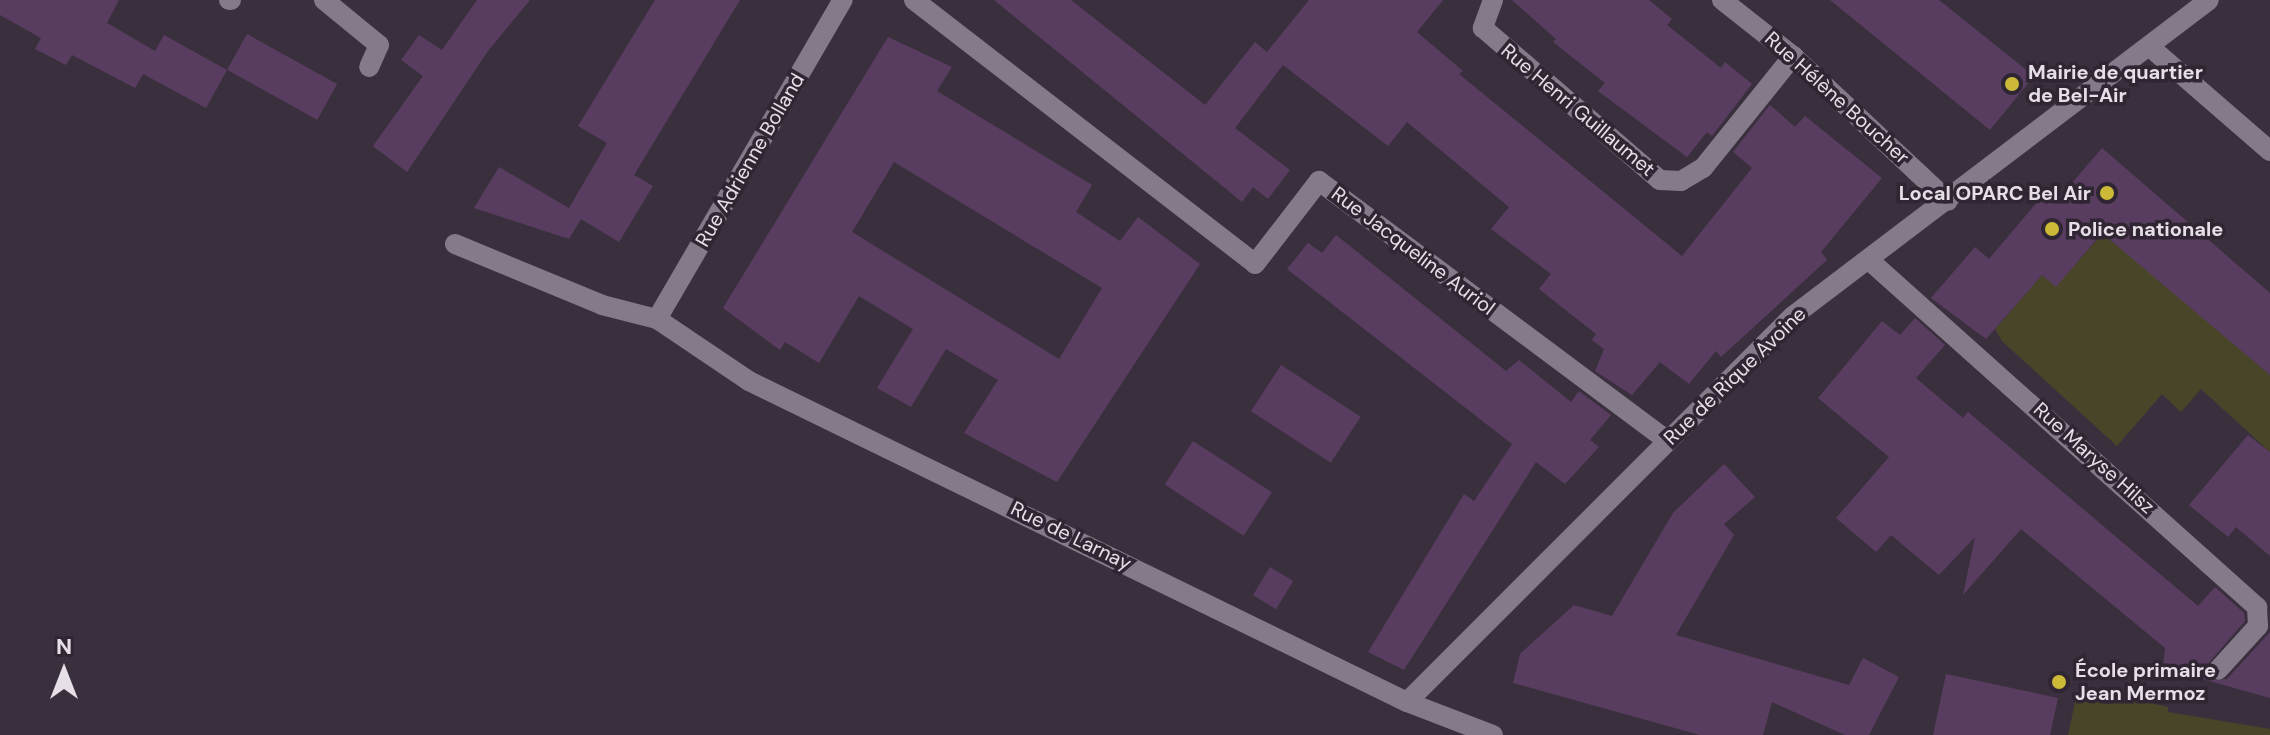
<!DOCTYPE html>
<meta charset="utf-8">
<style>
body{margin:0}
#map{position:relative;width:2270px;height:735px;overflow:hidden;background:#3a303d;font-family:"DM Sans",sans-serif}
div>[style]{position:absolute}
.green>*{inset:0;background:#494529}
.building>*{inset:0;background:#593d61;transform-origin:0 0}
.street>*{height:20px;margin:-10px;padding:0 10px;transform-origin:10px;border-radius:10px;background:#857a89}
.dots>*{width:22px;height:22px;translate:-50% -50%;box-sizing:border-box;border:4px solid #302633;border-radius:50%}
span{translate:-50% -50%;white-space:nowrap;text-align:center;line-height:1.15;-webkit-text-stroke:7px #302633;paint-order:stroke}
.poi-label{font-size:20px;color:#e6dfe7;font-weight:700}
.left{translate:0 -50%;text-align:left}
.right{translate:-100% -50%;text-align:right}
.street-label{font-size:20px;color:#e6dfe7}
.north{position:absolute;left:24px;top:631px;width:80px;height:80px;-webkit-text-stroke:6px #302633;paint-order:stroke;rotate:0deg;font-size:22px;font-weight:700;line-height:32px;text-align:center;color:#e6dfe7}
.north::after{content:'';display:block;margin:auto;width:28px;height:36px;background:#e6dfe7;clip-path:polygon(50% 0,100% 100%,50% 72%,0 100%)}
</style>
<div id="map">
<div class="green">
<i style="clip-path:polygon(2111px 224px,2193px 309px,2270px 375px,2270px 452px,2201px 389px,2181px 412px,2162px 394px,2117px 446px,2002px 341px,1995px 329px,2042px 275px,2056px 286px)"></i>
<i style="clip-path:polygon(2087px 690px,2168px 707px,2168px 712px,2270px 729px,2270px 735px,2068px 735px,2077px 693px,2086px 695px)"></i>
</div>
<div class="building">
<i style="clip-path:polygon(0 0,119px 0,107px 23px,155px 51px,164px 35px,227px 70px,206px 108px,143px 74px,135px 88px,72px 55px,66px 65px,35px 49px,41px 38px,0 15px)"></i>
<i style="clip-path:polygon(477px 0,530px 0,488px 51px,407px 172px,373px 146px,423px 76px,401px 60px,419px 35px,442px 50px)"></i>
<i style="clip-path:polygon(655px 0,740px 0,634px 175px,653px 186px,619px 242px,581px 219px,569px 239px,474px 208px,499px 167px,569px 208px,607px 143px,578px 126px)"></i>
<i style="clip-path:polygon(994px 0,1071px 0,1205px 105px,1255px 42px,1267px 52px,1309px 0,1443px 0,1417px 32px,1463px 71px,1459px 74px,1682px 256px,1752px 168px,1733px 152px,1770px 105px,1795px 127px,1805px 116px,1882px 178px,1821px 252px,1827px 260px,1721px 357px,1716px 351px,1689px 384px,1660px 362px,1632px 395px,1595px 371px,1604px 349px,1592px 340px,1596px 334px,1539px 289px,1551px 274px,1491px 229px,1509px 207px,1407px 122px,1388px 146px,1283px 65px,1235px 128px,1290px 170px,1268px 199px,1253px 187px,1242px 202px)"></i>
<i style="clip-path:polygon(1512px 0,1649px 0,1672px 19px,1667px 25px,1721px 68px,1725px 62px,1752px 84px,1712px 136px,1707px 132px,1687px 157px,1598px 91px,1605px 83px,1553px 42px,1556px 39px)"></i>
<i style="clip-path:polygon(1830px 0,1939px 0,2034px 76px,1990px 130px)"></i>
<i style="left:247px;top:34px;width:103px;height:41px;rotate:29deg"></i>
<i style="clip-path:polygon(evenodd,888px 37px,952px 67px,937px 91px,1092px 185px,1076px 212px,1120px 241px,1138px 217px,1200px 264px,1057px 482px,964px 433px,998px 380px,946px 349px,911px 407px,877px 388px,913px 329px,859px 296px,819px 363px,785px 342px,780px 350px,723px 308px,888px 37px,894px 162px,1102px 288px,1059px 359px,852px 232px,894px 162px)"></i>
<i style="clip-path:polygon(2102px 148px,2270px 293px,2270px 375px,2102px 233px,2056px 287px,2042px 275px,1986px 339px,1931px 298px,1975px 247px,1989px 259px,2044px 194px,2055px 203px)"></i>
<i style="clip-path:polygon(1336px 235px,1506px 371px,1519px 360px,1571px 402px,1579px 391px,1611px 415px,1590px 440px,1599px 447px,1565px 484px,1536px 462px,1404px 670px,1368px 652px,1464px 494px,1474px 501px,1512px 444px,1287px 269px,1308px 243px,1322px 253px)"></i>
<i style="clip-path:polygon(1915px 318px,1945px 345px,1916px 378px,1963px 418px,1968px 412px,2198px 606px,2215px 587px,2244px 613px,2245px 621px,2206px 666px,2210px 680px,2227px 679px,2270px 632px,2270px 698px,2163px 668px,2165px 648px,2021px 529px,1963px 595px,1975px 537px,1939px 575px,1891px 535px,1876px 552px,1836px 518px,1889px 457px,1818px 398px,1882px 321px,1900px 335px)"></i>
<i style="left:1281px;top:365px;width:95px;height:55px;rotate:33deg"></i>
<i style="clip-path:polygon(2248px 435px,2270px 452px,2270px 556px,2236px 527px,2228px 537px,2189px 505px)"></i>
<i style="left:1193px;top:441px;width:94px;height:52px;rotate:33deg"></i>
<i style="clip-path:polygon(1724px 464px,1755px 497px,1724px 524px,1734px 535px,1676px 635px,1849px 685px,1863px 658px,1899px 677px,1869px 735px,1845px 735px,1772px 702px,1763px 735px,1700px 735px,1513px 683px,1520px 654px,1574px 605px,1612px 616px,1673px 513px)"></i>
<i style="left:1270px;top:567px;width:27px;height:33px;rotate:31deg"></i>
<i style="clip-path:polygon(1946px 674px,2058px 698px,2050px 735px,1933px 735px)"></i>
</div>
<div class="street">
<i style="left:229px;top:0;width:2px"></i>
<i style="left:324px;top:0;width:71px;rotate:39.3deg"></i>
<i style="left:379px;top:45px;width:24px;rotate:114deg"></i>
<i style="left:914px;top:0;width:431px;rotate:37.7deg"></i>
<i style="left:1255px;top:264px;width:105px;rotate:-52.4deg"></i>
<i style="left:1319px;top:181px;width:435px;rotate:36.7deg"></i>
<i style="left:1493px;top:0;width:30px;rotate:110deg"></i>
<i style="left:1483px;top:28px;width:233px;rotate:40.7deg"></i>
<i style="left:1660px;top:180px;width:21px;rotate:3deg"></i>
<i style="left:1681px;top:181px;width:26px;rotate:-31deg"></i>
<i style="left:1703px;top:168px;width:144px;rotate:-51.2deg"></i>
<i style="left:1722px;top:0;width:90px;rotate:38.3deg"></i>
<i style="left:1793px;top:56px;width:212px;rotate:43.1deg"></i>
<i style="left:2150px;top:47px;width:159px;rotate:40.9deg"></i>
<i style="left:455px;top:244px;width:159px;rotate:22.5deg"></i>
<i style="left:602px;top:305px;width:57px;rotate:14.3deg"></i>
<i style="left:657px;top:319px;width:111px;rotate:34deg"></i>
<i style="left:749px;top:381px;width:732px;rotate:26.01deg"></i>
<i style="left:1407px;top:702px;width:92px;rotate:21deg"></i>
<i style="left:1869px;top:260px;width:521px;rotate:41.81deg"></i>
<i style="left:2257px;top:607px;width:19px;rotate:87deg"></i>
<i style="left:2258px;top:626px;width:59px;rotate:132.3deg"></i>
<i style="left:657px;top:319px;width:369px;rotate:-59.8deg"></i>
<i style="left:1407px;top:702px;width:546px;rotate:-45deg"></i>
<i style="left:1793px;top:316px;width:522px;rotate:-37.22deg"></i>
</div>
<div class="dots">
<i style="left:2012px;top:84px;background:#ccb938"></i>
<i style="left:2107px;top:193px;background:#ccb938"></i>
<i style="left:2052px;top:229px;background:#ccb938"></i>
<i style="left:2059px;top:682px;background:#ccb938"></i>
</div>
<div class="poi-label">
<span class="left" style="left:2028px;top:84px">Mairie de quartier<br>de Bel-Air</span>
<span class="right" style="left:2091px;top:193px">Local OPARC Bel Air</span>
<span class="left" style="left:2068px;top:229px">Police nationale</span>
<span class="left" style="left:2075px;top:682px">École primaire<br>Jean Mermoz</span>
</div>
<div class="street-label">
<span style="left:1837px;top:98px;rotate:42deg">Rue Hélène Boucher</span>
<span style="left:1578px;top:110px;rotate:40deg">Rue Henri Guillaumet</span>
<span style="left:750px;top:160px;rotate:-60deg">Rue Adrienne Bolland</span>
<span style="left:1413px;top:251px;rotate:37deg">Rue Jacqueline Auriol</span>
<span style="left:1735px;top:376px;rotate:-44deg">Rue de Rique Avoine</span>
<span style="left:2094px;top:458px;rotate:42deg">Rue Maryse Hilsz</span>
<span style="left:1071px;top:536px;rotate:26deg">Rue de Larnay</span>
</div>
<div class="north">N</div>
</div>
